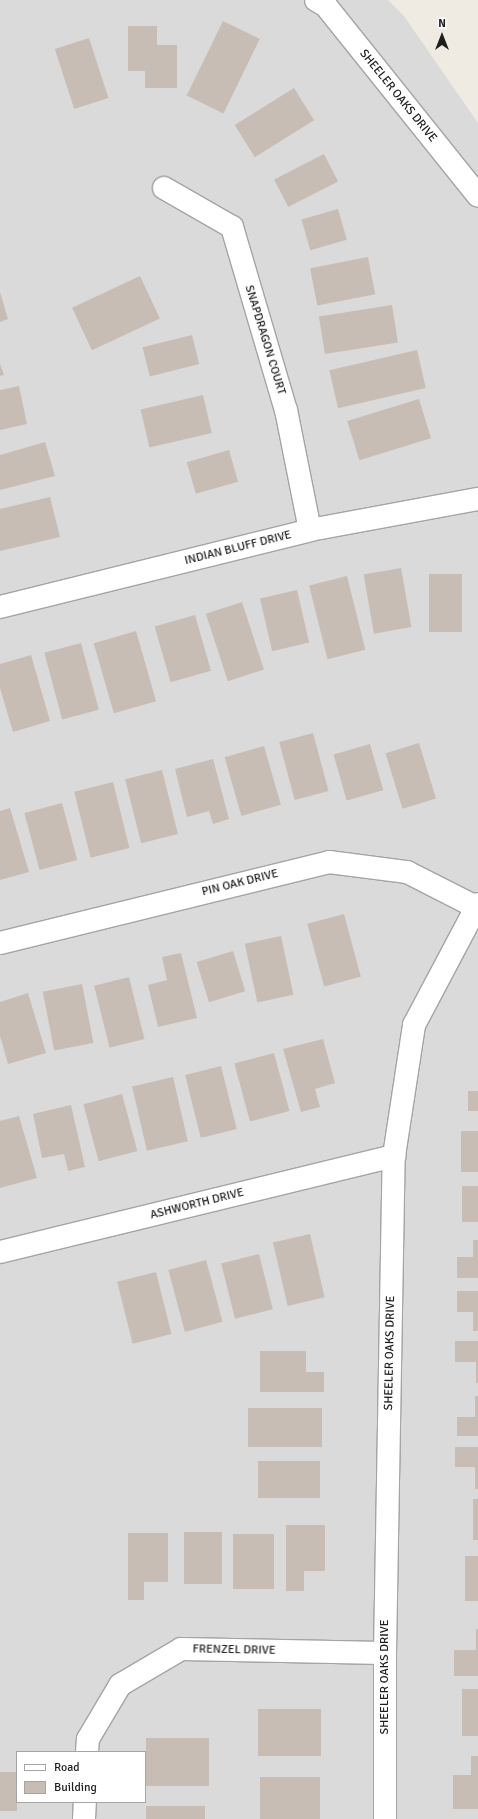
<!DOCTYPE html>
<style>
body{margin:0}
#map{position:relative;width:478px;height:1819px;overflow:hidden;background:#efebe2;font-family:Signika,sans-serif}
div>[style]{position:absolute}
.residential>*{inset:0;background:#dbdada}
.building>*{inset:0;background:#c7bdb5;transform-origin:0 0}
.roads{filter:drop-shadow(1px 0 #a4a4a4) drop-shadow(-1px 0 #a4a4a4) drop-shadow(0 1px #a4a4a4) drop-shadow(0 -1px #a4a4a4)}
.street>*{height:22px;margin:-11px;padding:0 11px;transform-origin:11px;border-radius:11px;background:#fff}
span{translate:-50% -50%;white-space:nowrap;text-align:center;line-height:1.15;-webkit-text-stroke:3px #fff;paint-order:stroke}
.street-label{font-size:12px;color:#1d1d1d}
.legend{position:absolute;left:16px;top:1751px;width:130px;height:52px;box-sizing:border-box;background:#fff;border:1px solid #a5a5a5;margin:0;padding:5px 7px;list-style:none;font-size:12px;color:#1d1d1d}
.legend li{display:flex;align-items:center;gap:8px;height:20px}
.legend b{width:20px;border:1px solid #a5a5a5}
.north{position:absolute;left:422px;top:16px;width:40px;height:40px;-webkit-text-stroke:3px #fff;paint-order:stroke;rotate:0deg;font-size:11px;font-weight:700;line-height:16px;text-align:center;color:#1d1d1d}
.north::after{content:'';display:block;margin:auto;width:14px;height:18px;background:#1d1d1d;clip-path:polygon(50% 0,100% 100%,50% 72%,0 100%)}
</style>
<div id="map">
<div class="residential">
<i style="clip-path:polygon(evenodd,0 0,388px 0,404px 16px,478px 123px,478px 1819px,0 1819px,0 0,17px 1752px,145px 1752px,145px 1802px,17px 1802px,17px 1752px)"></i>
</div>
<div class="building">
<i style="left:223px;top:21px;width:41px;height:83px;rotate:26deg"></i>
<i style="clip-path:polygon(128px 26px,157px 26px,157px 45px,177px 45px,177px 88px,145px 88px,145px 71px,128px 71px)"></i>
<i style="left:89px;top:38px;width:63px;height:36px;rotate:72deg"></i>
<i style="left:294px;top:88px;width:38px;height:70px;rotate:58deg"></i>
<i style="left:324px;top:154px;width:31px;height:56px;rotate:63deg"></i>
<i style="left:338px;top:209px;width:32px;height:38px;rotate:74deg"></i>
<i style="left:368px;top:257px;width:38px;height:59px;rotate:79deg"></i>
<i style="left:140px;top:276px;width:47px;height:75px;rotate:65deg"></i>
<i style="clip-path:polygon(0 292px,8px 319px,0 322px)"></i>
<i style="left:392px;top:305px;width:38px;height:74px;rotate:81deg"></i>
<i style="left:192px;top:335px;width:30px;height:51px;rotate:76deg"></i>
<i style="left:417px;top:350px;width:39px;height:90px;rotate:77deg"></i>
<i style="clip-path:polygon(0 364px,4px 375px,0 376px)"></i>
<i style="clip-path:polygon(19px 386px,27px 424px,0 430px,0 390px)"></i>
<i style="left:203px;top:395px;width:39px;height:64px;rotate:77deg"></i>
<i style="left:419px;top:399px;width:41px;height:75px;rotate:73deg"></i>
<i style="clip-path:polygon(45px 442px,55px 476px,0 490px,0 455px)"></i>
<i style="left:229px;top:450px;width:33px;height:44px;rotate:74deg"></i>
<i style="clip-path:polygon(50px 497px,60px 537px,0 551px,0 509px)"></i>
<i style="left:401px;top:568px;width:60px;height:38px;rotate:80deg"></i>
<i style="left:429px;top:574px;width:33px;height:58px"></i>
<i style="left:347px;top:576px;width:76px;height:39px;rotate:76deg"></i>
<i style="left:297px;top:590px;width:54px;height:38px;rotate:77deg"></i>
<i style="left:242px;top:602px;width:71px;height:38px;rotate:72deg"></i>
<i style="left:195px;top:615px;width:58px;height:42px;rotate:74deg"></i>
<i style="left:136px;top:631px;width:73px;height:44px;rotate:74deg"></i>
<i style="left:81px;top:643px;width:69px;height:38px;rotate:75deg"></i>
<i style="clip-path:polygon(31px 655px,50px 721px,13px 732px,0 688px,0 664px)"></i>
<i style="left:313px;top:733px;width:60px;height:35px;rotate:75deg"></i>
<i style="left:419px;top:743px;width:58px;height:35px;rotate:73deg"></i>
<i style="left:370px;top:744px;width:48px;height:38px;rotate:74deg"></i>
<i style="left:264px;top:746px;width:61px;height:41px;rotate:74deg"></i>
<i style="clip-path:polygon(213px 759px,229px 819px,213px 824px,209px 811px,187px 817px,175px 769px)"></i>
<i style="left:162px;top:770px;width:66px;height:38px;rotate:76deg"></i>
<i style="left:113px;top:782px;width:68px;height:40px;rotate:76deg"></i>
<i style="left:62px;top:803px;width:59px;height:39px;rotate:75deg"></i>
<i style="clip-path:polygon(10px 808px,29px 872px,0 880px,0 811px)"></i>
<i style="left:344px;top:914px;width:65px;height:38px;rotate:75deg"></i>
<i style="left:281px;top:936px;width:60px;height:37px;rotate:78deg"></i>
<i style="left:233px;top:951px;width:42px;height:38px;rotate:73deg"></i>
<i style="clip-path:polygon(181px 953px,197px 1018px,158px 1027px,148px 985px,167px 980px,162px 957px)"></i>
<i style="left:129px;top:977px;width:64px;height:36px;rotate:76deg"></i>
<i style="left:82px;top:984px;width:60px;height:40px;rotate:79deg"></i>
<i style="clip-path:polygon(28px 993px,46px 1053px,8px 1064px,0 1036px,0 1002px)"></i>
<i style="clip-path:polygon(323px 1039px,335px 1083px,315px 1089px,320px 1107px,301px 1112px,283px 1049px)"></i>
<i style="left:274px;top:1053px;width:60px;height:41px;rotate:75deg"></i>
<i style="left:221px;top:1066px;width:65px;height:37px;rotate:76deg"></i>
<i style="left:173px;top:1077px;width:66px;height:42px;rotate:77deg"></i>
<i style="left:468px;top:1091px;width:10px;height:20px"></i>
<i style="left:122px;top:1094px;width:59px;height:40px;rotate:75deg"></i>
<i style="clip-path:polygon(71px 1105px,85px 1167px,68px 1171px,64px 1154px,42px 1158px,33px 1114px)"></i>
<i style="clip-path:polygon(19px 1116px,37px 1178px,0 1188px,0 1121px)"></i>
<i style="left:461px;top:1131px;width:17px;height:41px"></i>
<i style="left:462px;top:1186px;width:16px;height:36px"></i>
<i style="left:310px;top:1234px;width:65px;height:38px;rotate:77deg"></i>
<i style="clip-path:polygon(473px 1240px,478px 1240px,478px 1278px,457px 1278px,457px 1257px,473px 1257px)"></i>
<i style="left:259px;top:1254px;width:57px;height:39px;rotate:76deg"></i>
<i style="left:206px;top:1260px;width:64px;height:39px;rotate:75deg"></i>
<i style="left:156px;top:1272px;width:64px;height:40px;rotate:76deg"></i>
<i style="clip-path:polygon(457px 1291px,478px 1291px,478px 1331px,473px 1331px,473px 1312px,457px 1312px)"></i>
<i style="clip-path:polygon(455px 1341px,478px 1341px,478px 1383px,476px 1383px,476px 1362px,455px 1362px)"></i>
<i style="clip-path:polygon(260px 1351px,306px 1351px,306px 1372px,324px 1372px,324px 1392px,260px 1392px)"></i>
<i style="clip-path:polygon(475px 1396px,478px 1396px,478px 1436px,457px 1436px,457px 1417px,475px 1417px)"></i>
<i style="left:248px;top:1408px;width:74px;height:39px"></i>
<i style="clip-path:polygon(455px 1447px,478px 1447px,478px 1489px,475px 1489px,475px 1467px,455px 1467px)"></i>
<i style="left:258px;top:1461px;width:62px;height:37px"></i>
<i style="left:473px;top:1499px;width:5px;height:41px"></i>
<i style="clip-path:polygon(286px 1525px,325px 1525px,325px 1571px,304px 1571px,304px 1591px,286px 1591px)"></i>
<i style="left:184px;top:1532px;width:38px;height:52px"></i>
<i style="clip-path:polygon(128px 1533px,168px 1533px,168px 1582px,144px 1582px,144px 1600px,128px 1600px)"></i>
<i style="left:233px;top:1534px;width:41px;height:55px"></i>
<i style="left:465px;top:1556px;width:13px;height:45px"></i>
<i style="clip-path:polygon(476px 1629px,478px 1629px,478px 1676px,454px 1676px,454px 1650px,476px 1650px)"></i>
<i style="left:462px;top:1689px;width:16px;height:47px"></i>
<i style="left:258px;top:1709px;width:63px;height:47px"></i>
<i style="left:146px;top:1738px;width:63px;height:48px"></i>
<i style="clip-path:polygon(471px 1756px,478px 1756px,478px 1809px,453px 1809px,453px 1775px,471px 1775px)"></i>
<i style="left:0;top:1772px;width:17px;height:39px"></i>
<i style="left:260px;top:1777px;width:60px;height:42px"></i>
<i style="left:146px;top:1806px;width:59px;height:13px"></i>
</div>
<div class="roads">
<div class="street">
<i style="left:316px;top:0;width:12px;rotate:31deg"></i>
<i style="left:326px;top:6px;width:243px;rotate:51.3deg"></i>
<i style="left:164px;top:188px;width:78px;rotate:29.8deg"></i>
<i style="left:232px;top:227px;width:191px;rotate:73.6deg"></i>
<i style="left:286px;top:410px;width:122px;rotate:78.7deg"></i>
<i style="left:0;top:607px;width:319px;rotate:-13.9deg"></i>
<i style="left:310px;top:530px;width:171px;rotate:-10.5deg"></i>
<i style="left:0;top:943px;width:339px;rotate:-13.8deg"></i>
<i style="left:329px;top:862px;width:79px;rotate:7.3deg"></i>
<i style="left:407px;top:872px;width:77px;rotate:26.9deg"></i>
<i style="left:0;top:1252px;width:406px;rotate:-13.7deg"></i>
<i style="left:87px;top:1752px;width:13px;rotate:-86deg"></i>
<i style="left:88px;top:1739px;width:63px;rotate:-59.3deg"></i>
<i style="left:120px;top:1685px;width:71px;rotate:-30.5deg"></i>
<i style="left:181px;top:1649px;width:204px;rotate:1.1deg"></i>
<i style="left:84px;top:1819px;width:17px;rotate:-87deg"></i>
<i style="left:385px;top:1819px;width:166px;rotate:-90deg"></i>
<i style="left:385px;top:1653px;width:497px;rotate:-89deg"></i>
<i style="left:394px;top:1156px;width:133px;rotate:-81.3deg"></i>
<i style="left:414px;top:1025px;width:137px;rotate:-62.1deg"></i>
</div>
</div>
<div class="street-label">
<span style="left:398px;top:96px;rotate:51deg">SHEELER OAKS DRIVE</span>
<span style="left:265px;top:340px;rotate:73deg">SNAPDRAGON COURT</span>
<span style="left:238px;top:548px;rotate:-14deg">INDIAN BLUFF DRIVE</span>
<span style="left:240px;top:883px;rotate:-14deg">PIN OAK DRIVE</span>
<span style="left:197px;top:1204px;rotate:-14deg">ASHWORTH DRIVE</span>
<span style="left:390px;top:1353px;rotate:-89deg">SHEELER OAKS DRIVE</span>
<span style="left:234px;top:1650px;rotate:1deg">FRENZEL DRIVE</span>
<span style="left:385px;top:1677px;rotate:-90deg">SHEELER OAKS DRIVE</span>
</div>
<ul class="legend">
<li><b style="height:5px;background:#fff"></b>Road</li>
<li><b style="height:11px;background:#c7bdb5"></b>Building</li>
</ul>
<div class="north">N</div>
</div>
